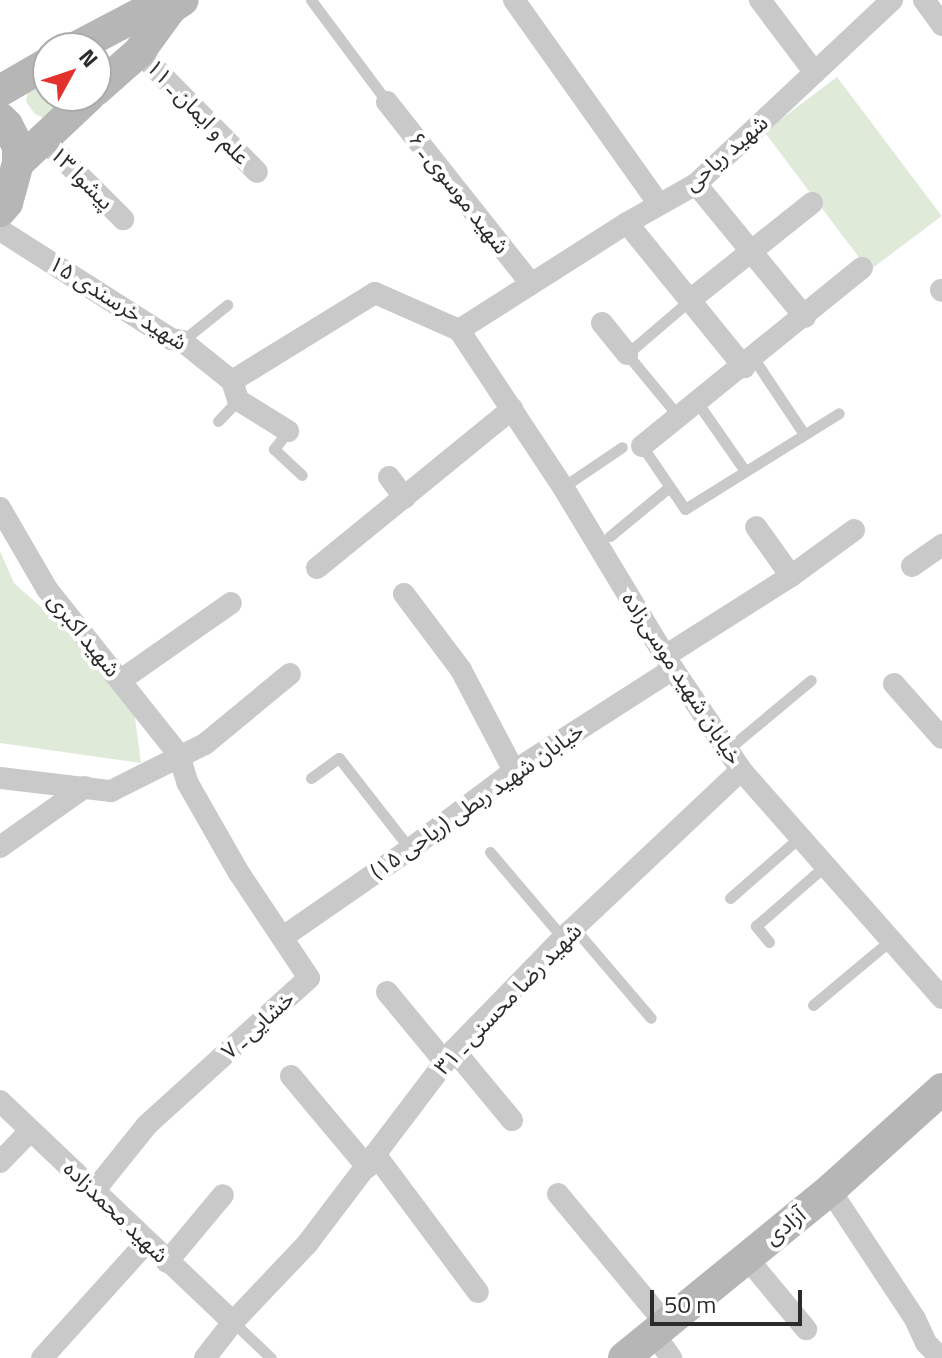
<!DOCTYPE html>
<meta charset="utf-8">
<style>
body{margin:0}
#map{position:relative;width:942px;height:1358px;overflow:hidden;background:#fff;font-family:"Titillium Web","Noto Sans Arabic",sans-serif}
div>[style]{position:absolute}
.green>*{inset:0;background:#e0ead9;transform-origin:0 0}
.lane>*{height:11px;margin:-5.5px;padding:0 5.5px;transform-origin:5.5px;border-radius:5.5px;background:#c9c9c9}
.street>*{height:22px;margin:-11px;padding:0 11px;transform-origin:11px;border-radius:11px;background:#c9c9c9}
.secondary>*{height:32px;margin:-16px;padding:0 16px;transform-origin:16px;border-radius:16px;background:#b6b6b6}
span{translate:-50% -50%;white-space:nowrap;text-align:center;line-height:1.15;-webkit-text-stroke:8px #fff;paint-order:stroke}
.street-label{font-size:22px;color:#2c2c2c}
.north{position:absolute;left:32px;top:32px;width:80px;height:80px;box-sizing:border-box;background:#fff;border:2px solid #ababab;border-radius:50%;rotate:50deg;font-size:22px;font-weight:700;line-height:32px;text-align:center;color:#2c2c2c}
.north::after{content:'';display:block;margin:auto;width:28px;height:36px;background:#e3322e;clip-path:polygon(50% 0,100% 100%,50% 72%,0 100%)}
.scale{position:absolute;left:650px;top:1290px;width:152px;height:36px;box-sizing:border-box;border:4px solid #2c2c2c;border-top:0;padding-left:10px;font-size:24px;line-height:28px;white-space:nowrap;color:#2c2c2c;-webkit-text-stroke:6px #fff;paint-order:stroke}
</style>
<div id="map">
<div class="green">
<i style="clip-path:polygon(48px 77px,48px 96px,75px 96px,49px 120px,35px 114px,26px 102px,29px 86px)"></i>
<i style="left:837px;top:77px;width:174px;height:91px;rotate:53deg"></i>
<i style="clip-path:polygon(0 551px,14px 583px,131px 687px,141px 763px,0 743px)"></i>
</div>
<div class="lane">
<i style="left:311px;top:0;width:127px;rotate:53.3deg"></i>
<i style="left:182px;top:341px;width:58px;rotate:-38.7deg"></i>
<i style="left:754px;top:359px;width:90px;rotate:56.3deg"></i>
<i style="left:697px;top:402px;width:84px;rotate:55.2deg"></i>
<i style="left:679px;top:417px;width:82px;rotate:-129.5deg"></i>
<i style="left:627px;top:354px;width:83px;rotate:-40.6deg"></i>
<i style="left:218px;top:421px;width:29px;rotate:-46deg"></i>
<i style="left:288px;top:431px;width:23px;rotate:128deg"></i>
<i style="left:274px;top:449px;width:38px;rotate:43deg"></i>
<i style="left:642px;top:446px;width:76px;rotate:55.7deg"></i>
<i style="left:685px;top:509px;width:181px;rotate:-31.9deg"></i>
<i style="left:563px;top:487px;width:71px;rotate:-34.1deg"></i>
<i style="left:610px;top:536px;width:75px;rotate:-39.6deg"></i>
<i style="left:727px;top:750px;width:109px;rotate:-39.8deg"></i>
<i style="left:311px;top:778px;width:34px;rotate:-36deg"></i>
<i style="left:339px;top:758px;width:115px;rotate:52deg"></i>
<i style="left:490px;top:852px;width:113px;rotate:49.7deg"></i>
<i style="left:730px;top:898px;width:93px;rotate:-41.1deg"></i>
<i style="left:574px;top:928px;width:118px;rotate:49.5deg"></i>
<i style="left:769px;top:942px;width:21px;rotate:-129deg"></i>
<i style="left:756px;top:926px;width:93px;rotate:-41.1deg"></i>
<i style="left:813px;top:1005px;width:103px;rotate:-39.9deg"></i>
<i style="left:233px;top:1322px;width:52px;rotate:43.5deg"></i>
</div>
<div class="street">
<i style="left:514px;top:0;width:250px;rotate:54.6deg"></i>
<i style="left:760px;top:0;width:91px;rotate:53deg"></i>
<i style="left:924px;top:0;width:31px;rotate:54deg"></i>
<i style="left:139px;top:52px;width:168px;rotate:45.5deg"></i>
<i style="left:387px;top:102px;width:232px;rotate:51.6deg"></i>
<i style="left:42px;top:138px;width:115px;rotate:45deg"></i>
<i style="left:696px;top:184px;width:172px;rotate:50.7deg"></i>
<i style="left:627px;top:223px;width:186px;rotate:50.9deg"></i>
<i style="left:0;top:230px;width:203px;rotate:32.5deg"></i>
<i style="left:171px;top:339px;width:11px;rotate:10deg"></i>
<i style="left:182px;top:341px;width:64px;rotate:38.7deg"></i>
<i style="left:941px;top:290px;width:1px;rotate:45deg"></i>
<i style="left:690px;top:300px;width:156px;rotate:-38.5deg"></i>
<i style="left:602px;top:323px;width:40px;rotate:51deg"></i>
<i style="left:459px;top:330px;width:188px;rotate:56.5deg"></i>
<i style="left:563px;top:487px;width:213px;rotate:58.9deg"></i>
<i style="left:673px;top:669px;width:122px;rotate:56deg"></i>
<i style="left:741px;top:770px;width:304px;rotate:48.6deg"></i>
<i style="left:459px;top:330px;width:199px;rotate:-32.5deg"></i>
<i style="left:627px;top:223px;width:79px;rotate:-29.5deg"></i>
<i style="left:696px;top:184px;width:269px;rotate:-43.2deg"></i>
<i style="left:232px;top:381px;width:168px;rotate:-31.6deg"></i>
<i style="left:375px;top:293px;width:92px;rotate:23.8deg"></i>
<i style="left:232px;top:381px;width:20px;rotate:72deg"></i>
<i style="left:238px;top:400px;width:59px;rotate:31.8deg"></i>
<i style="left:642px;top:446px;width:283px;rotate:-39deg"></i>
<i style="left:389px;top:477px;width:26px;rotate:53deg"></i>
<i style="left:0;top:508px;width:94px;rotate:59.9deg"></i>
<i style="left:47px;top:589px;width:212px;rotate:51.5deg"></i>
<i style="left:179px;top:755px;width:28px;rotate:73deg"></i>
<i style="left:187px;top:782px;width:105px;rotate:60.3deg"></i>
<i style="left:239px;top:873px;width:126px;rotate:56.3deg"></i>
<i style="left:309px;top:978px;width:219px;rotate:137.8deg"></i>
<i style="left:147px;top:1125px;width:85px;rotate:128.8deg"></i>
<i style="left:912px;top:566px;width:37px;rotate:-35deg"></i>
<i style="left:317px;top:568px;width:252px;rotate:-39.2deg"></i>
<i style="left:791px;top:576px;width:78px;rotate:-36.1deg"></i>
<i style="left:404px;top:594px;width:95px;rotate:53.1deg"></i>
<i style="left:461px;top:670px;width:114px;rotate:62.3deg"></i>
<i style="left:665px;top:656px;width:149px;rotate:-32.4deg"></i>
<i style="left:791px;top:576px;width:60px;rotate:-125.5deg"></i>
<i style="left:121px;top:680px;width:134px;rotate:-35deg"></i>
<i style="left:894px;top:684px;width:72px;rotate:48.4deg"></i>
<i style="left:0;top:778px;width:112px;rotate:6.7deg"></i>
<i style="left:111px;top:791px;width:105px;rotate:-26.6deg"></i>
<i style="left:205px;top:744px;width:110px;rotate:-39.5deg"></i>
<i style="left:0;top:847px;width:104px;rotate:-35.2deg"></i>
<i style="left:283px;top:937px;width:155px;rotate:-34.7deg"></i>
<i style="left:410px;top:849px;width:130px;rotate:-36.9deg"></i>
<i style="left:514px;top:771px;width:189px;rotate:-32.7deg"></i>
<i style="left:387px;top:992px;width:89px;rotate:50.4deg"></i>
<i style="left:454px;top:1050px;width:91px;rotate:50.4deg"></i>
<i style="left:291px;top:1076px;width:119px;rotate:50.1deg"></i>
<i style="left:0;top:1101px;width:321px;rotate:43.5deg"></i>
<i style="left:375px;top:1154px;width:172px;rotate:53.3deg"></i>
<i style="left:0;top:1162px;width:43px;rotate:-45.9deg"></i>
<i style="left:830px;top:1190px;width:154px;rotate:56.6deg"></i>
<i style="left:915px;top:1319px;width:26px;rotate:65deg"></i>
<i style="left:926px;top:1343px;width:21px;rotate:45deg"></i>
<i style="left:558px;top:1194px;width:168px;rotate:50.3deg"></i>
<i style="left:746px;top:1257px;width:94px;rotate:50.2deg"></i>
<i style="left:167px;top:1262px;width:87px;rotate:-50.1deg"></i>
<i style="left:653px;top:1332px;width:32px;rotate:55deg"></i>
<i style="left:42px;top:1358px;width:155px;rotate:-47.9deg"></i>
<i style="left:205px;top:1358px;width:46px;rotate:-52.1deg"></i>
<i style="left:233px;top:1322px;width:108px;rotate:-46.5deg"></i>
<i style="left:307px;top:1244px;width:243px;rotate:-52.8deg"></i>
<i style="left:454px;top:1050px;width:156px;rotate:-45.8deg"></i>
<i style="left:563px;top:938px;width:245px;rotate:-43.3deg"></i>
</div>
<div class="secondary">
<i style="left:75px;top:48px;width:84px;rotate:-27.8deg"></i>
<i style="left:149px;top:9px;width:22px;rotate:-3deg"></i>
<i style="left:96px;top:90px;width:57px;rotate:-41.5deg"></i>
<i style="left:139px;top:52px;width:54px;rotate:-54deg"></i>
<i style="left:171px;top:8px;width:14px;rotate:-34deg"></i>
<i style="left:0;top:91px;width:56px;rotate:-30.3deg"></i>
<i style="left:0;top:118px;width:10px;rotate:45deg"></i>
<i style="left:7px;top:125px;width:25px;rotate:63deg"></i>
<i style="left:18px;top:147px;width:16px;rotate:90deg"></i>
<i style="left:18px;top:163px;width:41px;rotate:105.4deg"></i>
<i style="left:7px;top:203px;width:11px;rotate:131deg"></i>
<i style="left:18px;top:163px;width:98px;rotate:-43.3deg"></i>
<i style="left:624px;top:1358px;width:266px;rotate:-39.2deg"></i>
<i style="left:830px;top:1190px;width:151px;rotate:-42deg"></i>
</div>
<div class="street-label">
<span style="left:198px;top:112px;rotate:46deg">علم و ایمان ـ ۱۱</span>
<span style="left:726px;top:153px;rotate:-41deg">شهید ریاحی</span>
<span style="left:82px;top:178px;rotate:45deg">پیشوا ۱۳</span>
<span style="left:459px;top:193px;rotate:52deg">شهید موسوی ـ ۶</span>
<span style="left:118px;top:303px;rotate:32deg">شهید خرسندی ۱۵</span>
<span style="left:84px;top:635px;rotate:51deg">شهید اکبری</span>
<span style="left:682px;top:678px;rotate:57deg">خیابان شهید موسی‌زاده</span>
<span style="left:477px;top:801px;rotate:-35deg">خیابان شهید ربطی (ریاحی ۱۵)</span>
<span style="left:508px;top:999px;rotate:-46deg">شهید رضا محسنی ـ ۳۱</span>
<span style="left:258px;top:1025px;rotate:-42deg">خشایی ـ ۷</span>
<span style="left:116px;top:1212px;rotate:44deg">شهید محمدزاده</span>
<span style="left:785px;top:1226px;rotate:-39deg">آزادی</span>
</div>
<div class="north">N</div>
<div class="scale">50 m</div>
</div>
